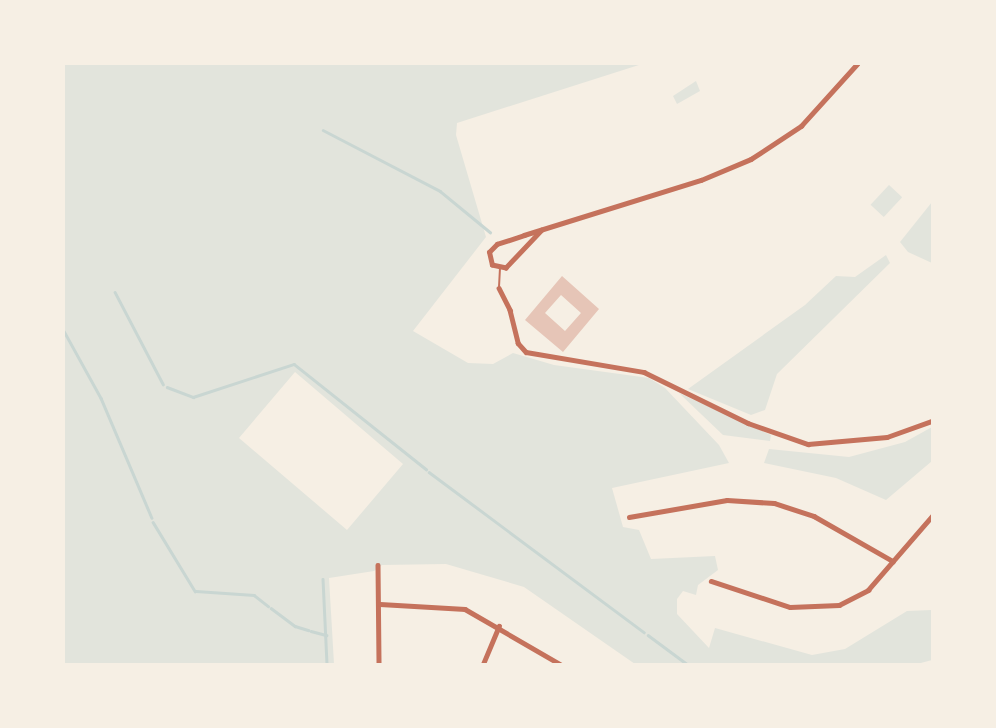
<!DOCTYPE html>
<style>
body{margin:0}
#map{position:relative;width:996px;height:728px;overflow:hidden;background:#f6efe4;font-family:Cabin,sans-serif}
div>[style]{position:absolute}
.green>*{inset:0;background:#e2e4dc;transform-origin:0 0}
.stream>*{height:2.5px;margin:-1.25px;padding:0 1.25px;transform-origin:1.25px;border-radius:1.25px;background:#c9d6d2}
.building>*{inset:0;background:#e6c5b7}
.service>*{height:2px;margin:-1px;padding:0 1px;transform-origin:1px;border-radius:1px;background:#c5725c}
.minor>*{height:4.5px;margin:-2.25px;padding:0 2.25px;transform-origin:2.25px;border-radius:2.25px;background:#c5725c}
span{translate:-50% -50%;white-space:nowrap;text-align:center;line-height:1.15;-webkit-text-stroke:4px #f6efe4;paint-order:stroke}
.frame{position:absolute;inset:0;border:65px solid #f6efe4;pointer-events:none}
</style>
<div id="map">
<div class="green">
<i style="clip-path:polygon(evenodd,64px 64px,642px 64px,457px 123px,456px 135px,486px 237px,413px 331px,468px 363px,493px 364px,513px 353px,554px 365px,649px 378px,665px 388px,719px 445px,729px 463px,612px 488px,623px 527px,639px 530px,651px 559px,715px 556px,718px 570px,698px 585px,696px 595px,683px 591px,677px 599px,677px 614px,709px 648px,715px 628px,812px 655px,845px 649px,907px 611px,932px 610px,932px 660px,917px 664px,635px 664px,524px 587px,446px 564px,382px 565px,374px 571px,329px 578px,334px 664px,64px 664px,64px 64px,295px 372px,403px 464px,347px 530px,239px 438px,295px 372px)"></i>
<i style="clip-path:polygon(696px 81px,700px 91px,677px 104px,673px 96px)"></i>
<i style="left:889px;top:185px;width:18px;height:27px;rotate:43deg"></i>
<i style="clip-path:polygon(932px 202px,932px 263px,908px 252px,900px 242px)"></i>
<i style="clip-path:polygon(886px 255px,890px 263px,777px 374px,765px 410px,751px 415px,688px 389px,805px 305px,836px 276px,855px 277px)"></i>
<i style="clip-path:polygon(679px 393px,771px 435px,770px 441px,723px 435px)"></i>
<i style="clip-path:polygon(932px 427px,932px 461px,886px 500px,836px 478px,764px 463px,769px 449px,849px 457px,905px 442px)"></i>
</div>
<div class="stream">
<i style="left:323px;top:130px;width:132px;rotate:27.5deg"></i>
<i style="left:440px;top:191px;width:65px;rotate:39.4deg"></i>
<i style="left:115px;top:292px;width:104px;rotate:62.4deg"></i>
<i style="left:64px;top:331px;width:77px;rotate:61.1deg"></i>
<i style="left:101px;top:398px;width:130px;rotate:67deg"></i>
<i style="left:167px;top:387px;width:28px;rotate:21deg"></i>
<i style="left:193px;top:397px;width:106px;rotate:-18.1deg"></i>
<i style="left:294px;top:364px;width:169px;rotate:38.5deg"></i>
<i style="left:429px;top:472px;width:268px;rotate:36.7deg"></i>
<i style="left:153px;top:522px;width:81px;rotate:58.7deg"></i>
<i style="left:323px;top:579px;width:85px;rotate:87.3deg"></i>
<i style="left:196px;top:591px;width:58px;rotate:3.9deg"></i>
<i style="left:254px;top:595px;width:18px;rotate:38deg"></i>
<i style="left:271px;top:608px;width:30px;rotate:37deg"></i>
<i style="left:295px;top:626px;width:14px;rotate:17deg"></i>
<i style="left:311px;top:631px;width:16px;rotate:15deg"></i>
<i style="left:648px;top:635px;width:49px;rotate:36.6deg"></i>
</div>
<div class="building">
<i style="clip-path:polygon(evenodd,562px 276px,599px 309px,563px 352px,525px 320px,562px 276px,561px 295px,581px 313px,565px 331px,545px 313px,561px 295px)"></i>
</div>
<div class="service">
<i style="left:499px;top:287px;width:18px;rotate:-87deg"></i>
</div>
<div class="minor">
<i style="left:542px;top:230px;width:52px;rotate:133.5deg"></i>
<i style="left:506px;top:268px;width:14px;rotate:-168deg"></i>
<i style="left:492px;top:265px;width:13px;rotate:-103deg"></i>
<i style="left:489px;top:252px;width:11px;rotate:-45deg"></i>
<i style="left:497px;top:244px;width:28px;rotate:-18deg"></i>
<i style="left:524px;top:235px;width:185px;rotate:-17.3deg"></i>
<i style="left:701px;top:180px;width:54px;rotate:-22.8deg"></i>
<i style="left:751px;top:159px;width:60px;rotate:-33.4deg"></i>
<i style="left:801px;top:126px;width:84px;rotate:-47.9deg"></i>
<i style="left:499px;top:288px;width:25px;rotate:63deg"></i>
<i style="left:510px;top:310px;width:34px;rotate:76deg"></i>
<i style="left:518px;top:343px;width:12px;rotate:48deg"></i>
<i style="left:526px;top:352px;width:120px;rotate:9.6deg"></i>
<i style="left:644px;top:372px;width:116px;rotate:26.1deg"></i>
<i style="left:748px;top:423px;width:64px;rotate:19.3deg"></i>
<i style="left:808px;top:444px;width:79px;rotate:-5.1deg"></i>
<i style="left:887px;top:437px;width:48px;rotate:-19.6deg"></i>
<i style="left:629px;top:517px;width:99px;rotate:-9.8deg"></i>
<i style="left:727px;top:500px;width:47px;rotate:3.7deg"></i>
<i style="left:774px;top:503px;width:42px;rotate:18deg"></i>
<i style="left:814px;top:516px;width:91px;rotate:29.7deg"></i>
<i style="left:378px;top:565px;width:99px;rotate:89.4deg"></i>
<i style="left:711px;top:581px;width:83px;rotate:18.2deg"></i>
<i style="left:790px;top:607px;width:49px;rotate:-2.3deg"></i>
<i style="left:839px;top:605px;width:33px;rotate:-27deg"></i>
<i style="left:868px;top:590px;width:98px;rotate:-49.1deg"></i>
<i style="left:380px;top:604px;width:85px;rotate:3.4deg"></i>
<i style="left:465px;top:609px;width:110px;rotate:30.1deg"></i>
<i style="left:483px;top:664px;width:41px;rotate:-67.2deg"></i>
</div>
<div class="frame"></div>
</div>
